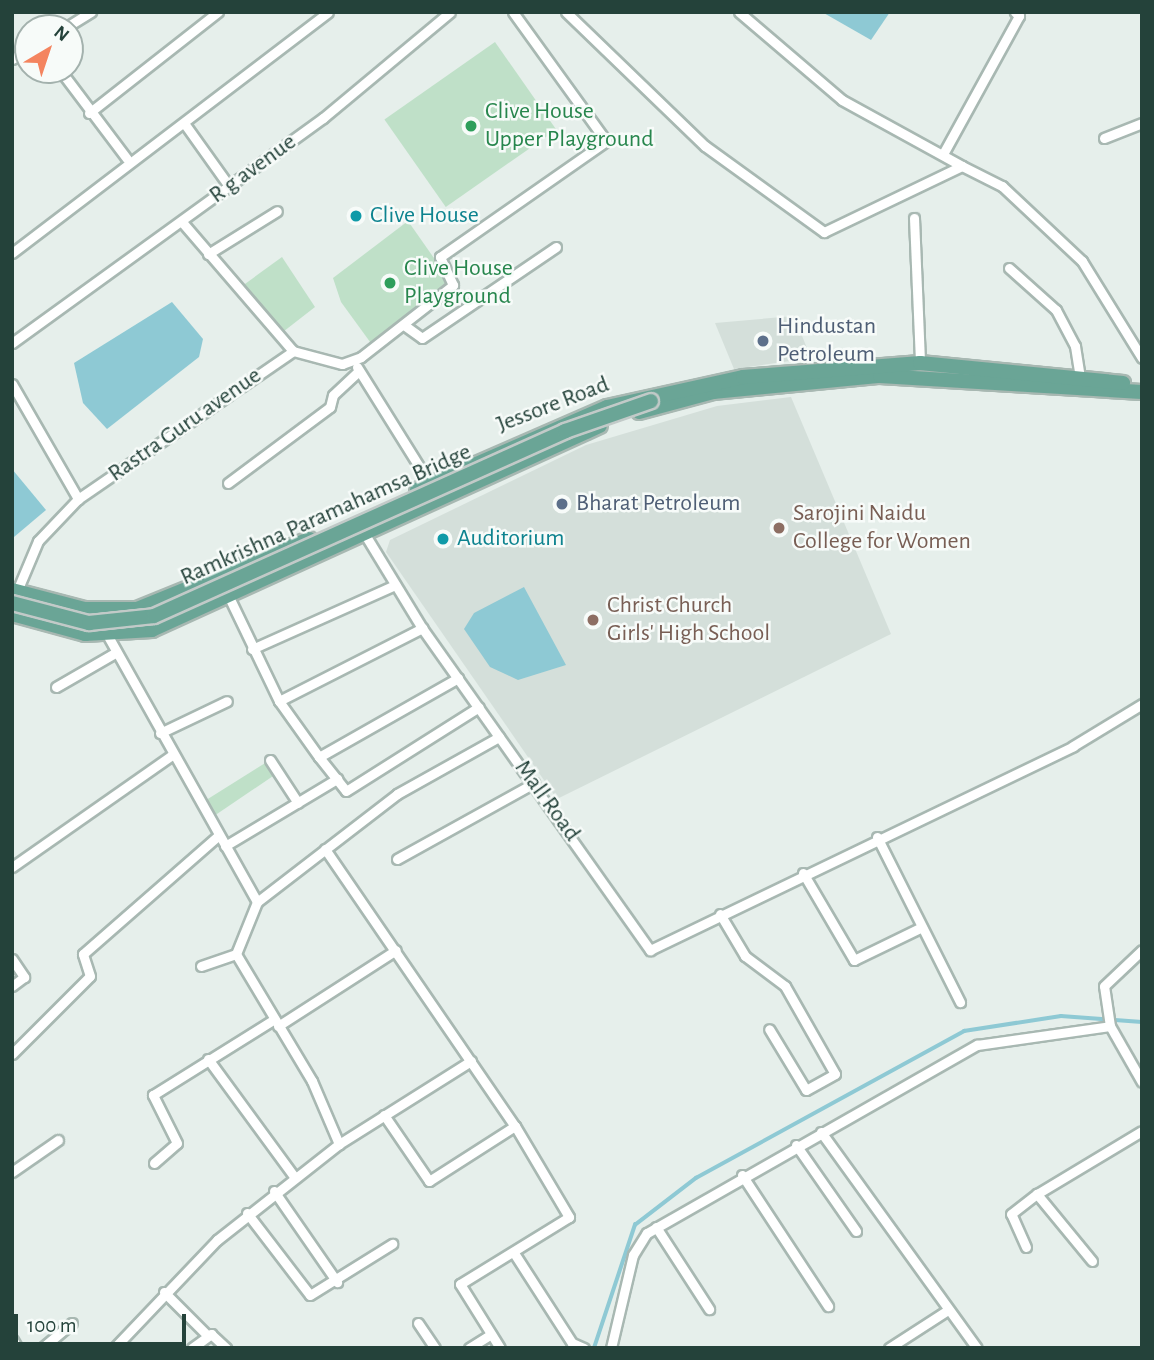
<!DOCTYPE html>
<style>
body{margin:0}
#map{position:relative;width:1154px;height:1360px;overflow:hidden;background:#e6efeb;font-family:"Alegreya Sans",sans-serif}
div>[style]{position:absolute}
.built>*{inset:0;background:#d4dfda}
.green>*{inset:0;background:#bfe0c8;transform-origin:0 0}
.water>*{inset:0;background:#8ec9d4}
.stream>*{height:3.5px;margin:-1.75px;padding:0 1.75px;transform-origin:1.75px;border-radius:1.75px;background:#8ec9d4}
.roads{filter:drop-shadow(2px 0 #a8b8b2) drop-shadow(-2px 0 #a8b8b2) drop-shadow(0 2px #a8b8b2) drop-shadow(0 -2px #a8b8b2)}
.street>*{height:9px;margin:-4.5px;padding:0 4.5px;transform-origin:4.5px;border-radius:4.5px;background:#fff}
.secondary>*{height:12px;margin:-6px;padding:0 6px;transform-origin:6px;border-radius:6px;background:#fff}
.primary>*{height:14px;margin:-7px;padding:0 7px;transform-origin:7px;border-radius:7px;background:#6aa596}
.bridges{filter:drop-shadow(2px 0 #c2cac8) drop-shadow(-2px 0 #c2cac8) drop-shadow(0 2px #c2cac8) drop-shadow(0 -2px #c2cac8)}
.primary-bridge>*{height:14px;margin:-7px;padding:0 7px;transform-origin:7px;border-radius:7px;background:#6aa596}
.dots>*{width:19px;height:19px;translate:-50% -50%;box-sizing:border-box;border:4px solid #f7fbf9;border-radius:50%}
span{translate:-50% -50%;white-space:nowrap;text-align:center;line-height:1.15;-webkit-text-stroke:5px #f7fbf9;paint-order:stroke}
.leisure-label{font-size:24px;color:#27864d}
.left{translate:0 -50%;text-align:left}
.street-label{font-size:24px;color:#24423a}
.culture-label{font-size:24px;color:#0d838f}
.service-label{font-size:24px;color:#4e5e75}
.education-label{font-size:24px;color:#785e54}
.frame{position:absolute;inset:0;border:14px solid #24423a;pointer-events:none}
.north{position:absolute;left:14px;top:14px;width:70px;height:70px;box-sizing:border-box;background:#f7fbf9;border:2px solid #a3b1ad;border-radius:50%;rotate:39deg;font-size:19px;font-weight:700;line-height:28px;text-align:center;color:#24423a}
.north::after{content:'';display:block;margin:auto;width:24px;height:32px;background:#f4845f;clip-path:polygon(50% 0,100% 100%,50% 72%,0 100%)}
.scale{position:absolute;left:14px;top:1314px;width:172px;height:32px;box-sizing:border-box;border:4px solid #24423a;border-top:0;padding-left:9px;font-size:21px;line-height:24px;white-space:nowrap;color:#24423a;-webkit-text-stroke:5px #f7fbf9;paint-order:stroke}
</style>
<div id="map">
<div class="built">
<i style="clip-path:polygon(794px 316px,811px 358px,734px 369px,715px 323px)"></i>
<i style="clip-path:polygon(791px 397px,891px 634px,557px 799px,386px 552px,390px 540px,586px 445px,717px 406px)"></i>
</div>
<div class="green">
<i style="left:495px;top:42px;width:107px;height:135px;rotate:55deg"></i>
<i style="clip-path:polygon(408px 221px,450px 281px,373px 346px,341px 302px,333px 278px)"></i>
<i style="clip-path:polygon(282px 257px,315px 307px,279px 335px,238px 289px)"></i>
<i style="clip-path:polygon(270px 760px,279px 772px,214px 816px,203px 802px)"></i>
</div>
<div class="water">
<i style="clip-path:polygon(822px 12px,890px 12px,871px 40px)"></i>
<i style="clip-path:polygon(172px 302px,203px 339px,199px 357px,107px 429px,83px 403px,74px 363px)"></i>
<i style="clip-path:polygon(12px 469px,46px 510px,14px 537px,12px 536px)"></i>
<i style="clip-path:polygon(524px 587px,566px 665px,518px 680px,490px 667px,464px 629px,474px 613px)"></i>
</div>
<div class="stream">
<i style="left:594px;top:1348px;width:130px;rotate:-71.6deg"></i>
<i style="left:635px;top:1225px;width:77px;rotate:-37.6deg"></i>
<i style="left:696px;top:1178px;width:306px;rotate:-28.7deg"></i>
<i style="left:964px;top:1031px;width:98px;rotate:-8.8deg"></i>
<i style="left:1061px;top:1016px;width:81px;rotate:4.2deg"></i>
</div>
<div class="roads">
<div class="street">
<i style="left:566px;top:12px;width:193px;rotate:44deg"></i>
<i style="left:705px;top:146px;width:147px;rotate:35.9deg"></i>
<i style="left:824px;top:232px;width:153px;rotate:-25.6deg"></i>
<i style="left:962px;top:166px;width:45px;rotate:26.6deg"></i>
<i style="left:1002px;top:186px;width:110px;rotate:43.2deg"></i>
<i style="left:1082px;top:261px;width:114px;rotate:58.3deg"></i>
<i style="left:739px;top:12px;width:135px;rotate:40.5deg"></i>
<i style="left:842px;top:100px;width:137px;rotate:28.8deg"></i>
<i style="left:65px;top:28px;width:31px;rotate:-32deg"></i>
<i style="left:12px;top:59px;width:18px;rotate:-29deg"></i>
<i style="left:60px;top:70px;width:111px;rotate:53deg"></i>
<i style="left:89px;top:113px;width:164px;rotate:-38.1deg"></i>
<i style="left:184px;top:123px;width:77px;rotate:54.5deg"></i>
<i style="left:1104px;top:138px;width:41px;rotate:-21.5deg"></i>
<i style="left:943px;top:154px;width:158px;rotate:-61.2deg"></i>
<i style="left:1019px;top:16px;width:6px;rotate:-135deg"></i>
<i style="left:914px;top:218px;width:145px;rotate:87.6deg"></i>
<i style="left:182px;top:222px;width:170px;rotate:49.3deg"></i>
<i style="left:293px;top:351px;width:51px;rotate:14.9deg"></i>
<i style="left:342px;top:364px;width:20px;rotate:-20deg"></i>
<i style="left:361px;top:357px;width:117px;rotate:-38deg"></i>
<i style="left:453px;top:285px;width:31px;rotate:-115deg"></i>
<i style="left:440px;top:257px;width:203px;rotate:-34.9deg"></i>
<i style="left:606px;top:141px;width:159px;rotate:-125.8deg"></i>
<i style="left:12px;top:253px;width:397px;rotate:-37.3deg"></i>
<i style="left:208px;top:254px;width:81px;rotate:-31.9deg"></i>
<i style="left:1009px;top:268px;width:63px;rotate:41.8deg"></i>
<i style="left:1056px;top:310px;width:41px;rotate:62.2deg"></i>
<i style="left:1075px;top:346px;width:32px;rotate:81deg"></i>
<i style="left:404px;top:325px;width:22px;rotate:36deg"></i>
<i style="left:422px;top:338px;width:162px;rotate:-34.2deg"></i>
<i style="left:12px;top:343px;width:384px;rotate:-35.9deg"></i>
<i style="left:323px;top:118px;width:165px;rotate:-39.8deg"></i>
<i style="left:357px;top:367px;width:138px;rotate:58deg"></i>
<i style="left:12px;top:384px;width:133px;rotate:60.1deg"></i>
<i style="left:228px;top:483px;width:127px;rotate:-36.7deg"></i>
<i style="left:330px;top:407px;width:12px;rotate:-76deg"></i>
<i style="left:333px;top:395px;width:35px;rotate:-43deg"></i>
<i style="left:364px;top:533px;width:111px;rotate:58.6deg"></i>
<i style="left:422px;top:628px;width:395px;rotate:54.7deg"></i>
<i style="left:650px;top:950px;width:470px;rotate:-25.7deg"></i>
<i style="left:1073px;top:746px;width:81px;rotate:-31.3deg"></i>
<i style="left:17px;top:591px;width:54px;rotate:-67.2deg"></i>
<i style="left:38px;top:541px;width:58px;rotate:-46.4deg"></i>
<i style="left:78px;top:499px;width:261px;rotate:-34.5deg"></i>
<i style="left:228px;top:595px;width:118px;rotate:64.3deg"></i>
<i style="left:279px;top:701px;width:69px;rotate:54.5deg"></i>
<i style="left:319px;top:757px;width:160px;rotate:-29.6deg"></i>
<i style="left:104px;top:629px;width:313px;rotate:60.7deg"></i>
<i style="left:257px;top:902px;width:56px;rotate:112deg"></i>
<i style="left:236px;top:954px;width:148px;rotate:59.1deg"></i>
<i style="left:312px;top:1081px;width:69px;rotate:66.8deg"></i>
<i style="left:339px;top:1144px;width:155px;rotate:141.8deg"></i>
<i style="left:217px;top:1240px;width:149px;rotate:133.6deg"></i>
<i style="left:252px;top:649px;width:157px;rotate:-24.1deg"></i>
<i style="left:56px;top:687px;width:68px;rotate:-30deg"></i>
<i style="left:279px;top:701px;width:161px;rotate:-27deg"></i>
<i style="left:160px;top:733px;width:74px;rotate:-25.5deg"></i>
<i style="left:319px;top:757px;width:43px;rotate:51.5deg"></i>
<i style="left:346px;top:791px;width:157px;rotate:-32.3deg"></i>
<i style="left:270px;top:760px;width:51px;rotate:56.9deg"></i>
<i style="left:877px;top:837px;width:185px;rotate:63.3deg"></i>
<i style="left:225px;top:846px;width:131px;rotate:-30.9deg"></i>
<i style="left:325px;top:849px;width:336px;rotate:55.6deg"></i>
<i style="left:515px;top:1126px;width:106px;rotate:59.3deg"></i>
<i style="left:569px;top:1217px;width:128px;rotate:148.4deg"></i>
<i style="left:460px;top:1284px;width:75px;rotate:58deg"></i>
<i style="left:397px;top:859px;width:157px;rotate:-29deg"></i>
<i style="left:12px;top:867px;width:195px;rotate:-35deg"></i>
<i style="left:803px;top:873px;width:101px;rotate:59.6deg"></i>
<i style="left:854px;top:960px;width:73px;rotate:-25.9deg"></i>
<i style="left:257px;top:902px;width:177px;rotate:-37.6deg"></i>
<i style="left:397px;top:794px;width:117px;rotate:-29.2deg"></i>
<i style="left:720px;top:914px;width:49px;rotate:59.2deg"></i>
<i style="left:745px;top:956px;width:50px;rotate:36.9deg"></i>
<i style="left:785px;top:986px;width:101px;rotate:60.4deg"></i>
<i style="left:835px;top:1074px;width:33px;rotate:151deg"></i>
<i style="left:806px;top:1090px;width:71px;rotate:-121.2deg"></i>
<i style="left:12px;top:959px;width:22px;rotate:56deg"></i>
<i style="left:24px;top:977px;width:15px;rotate:143deg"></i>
<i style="left:201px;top:966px;width:37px;rotate:-19deg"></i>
<i style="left:278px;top:1026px;width:140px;rotate:-32.8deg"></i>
<i style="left:1110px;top:1026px;width:64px;rotate:60.3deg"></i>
<i style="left:12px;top:1054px;width:110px;rotate:-45deg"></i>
<i style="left:90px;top:976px;width:23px;rotate:-108deg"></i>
<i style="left:83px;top:954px;width:179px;rotate:-41.2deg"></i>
<i style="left:208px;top:1059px;width:144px;rotate:53.8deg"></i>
<i style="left:384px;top:1115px;width:80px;rotate:55.7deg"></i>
<i style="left:429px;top:1181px;width:102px;rotate:-32.6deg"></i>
<i style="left:821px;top:1132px;width:266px;rotate:54.2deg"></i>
<i style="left:339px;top:1144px;width:156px;rotate:-32.2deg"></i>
<i style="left:796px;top:1145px;width:105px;rotate:55.1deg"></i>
<i style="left:154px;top:1163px;width:30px;rotate:-41deg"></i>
<i style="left:177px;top:1143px;width:54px;rotate:-116.6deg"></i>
<i style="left:153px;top:1095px;width:142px;rotate:-32deg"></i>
<i style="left:12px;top:1172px;width:56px;rotate:-34.8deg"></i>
<i style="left:742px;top:1175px;width:157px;rotate:56.7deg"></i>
<i style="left:274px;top:1191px;width:111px;rotate:55.3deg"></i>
<i style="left:247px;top:1213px;width:103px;rotate:52.5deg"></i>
<i style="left:310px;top:1295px;width:97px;rotate:-31.9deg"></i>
<i style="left:656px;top:1227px;width:98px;rotate:57.1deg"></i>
<i style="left:1026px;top:1247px;width:36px;rotate:-114deg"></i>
<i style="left:1011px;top:1214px;width:33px;rotate:-38deg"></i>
<i style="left:514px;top:1253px;width:107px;rotate:57.2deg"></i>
<i style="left:572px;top:1343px;width:13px;rotate:23deg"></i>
<i style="left:1092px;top:1261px;width:87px;rotate:-129.4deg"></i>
<i style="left:1037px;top:1194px;width:122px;rotate:-31deg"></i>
<i style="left:164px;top:1292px;width:61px;rotate:45deg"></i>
<i style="left:418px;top:1323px;width:30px;rotate:56deg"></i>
<i style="left:42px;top:1348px;width:39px;rotate:-40deg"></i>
<i style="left:192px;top:1348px;width:24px;rotate:-36deg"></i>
<i style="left:211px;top:1334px;width:21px;rotate:43deg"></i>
<i style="left:469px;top:1348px;width:25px;rotate:-32deg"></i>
<i style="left:611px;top:1348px;width:96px;rotate:-76.7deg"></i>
<i style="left:633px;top:1255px;width:26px;rotate:-58deg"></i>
<i style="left:647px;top:1233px;width:380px;rotate:-29.7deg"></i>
<i style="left:977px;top:1045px;width:134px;rotate:-8.1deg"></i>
<i style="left:1110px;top:1026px;width:40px;rotate:-98.5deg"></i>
<i style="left:1104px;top:986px;width:52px;rotate:-43.5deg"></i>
<i style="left:889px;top:1348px;width:70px;rotate:-32.8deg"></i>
</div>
<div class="secondary">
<i style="left:12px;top:1341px;width:8px;rotate:60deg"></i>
</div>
<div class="primary">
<i style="left:639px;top:412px;width:77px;rotate:-15.1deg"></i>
<i style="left:713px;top:392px;width:168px;rotate:-5.5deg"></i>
<i style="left:880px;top:376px;width:262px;rotate:3.5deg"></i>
<i style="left:417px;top:490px;width:207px;rotate:-23.6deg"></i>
<i style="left:607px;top:407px;width:139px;rotate:-12.4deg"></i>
<i style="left:743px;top:377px;width:178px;rotate:-4.5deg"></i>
<i style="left:920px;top:363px;width:204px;rotate:5.6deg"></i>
<i style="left:12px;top:590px;width:75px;rotate:14.6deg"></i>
<i style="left:85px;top:609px;width:52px"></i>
<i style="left:137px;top:609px;width:186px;rotate:-22.1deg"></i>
<i style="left:12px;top:614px;width:76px;rotate:15.3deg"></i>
<i style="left:85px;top:634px;width:67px;rotate:-3.4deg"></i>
<i style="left:152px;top:630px;width:492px;rotate:-24.5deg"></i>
</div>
</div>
<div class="bridges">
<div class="primary-bridge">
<i style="left:12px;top:603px;width:80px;rotate:14.6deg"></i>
<i style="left:89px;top:623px;width:65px;rotate:-6.1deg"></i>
<i style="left:154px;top:616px;width:451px;rotate:-24.2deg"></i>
<i style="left:565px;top:431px;width:91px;rotate:-19.2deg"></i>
</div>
</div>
<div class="dots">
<i style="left:471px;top:126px;background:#2e9e5b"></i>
<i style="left:356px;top:216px;background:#0f9aa8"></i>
<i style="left:390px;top:283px;background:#2e9e5b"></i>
<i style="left:763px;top:341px;background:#5c6f8a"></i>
<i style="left:562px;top:504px;background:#5c6f8a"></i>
<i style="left:779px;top:528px;background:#8d6e63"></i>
<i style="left:443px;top:539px;background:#0f9aa8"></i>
<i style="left:593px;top:620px;background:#8d6e63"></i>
</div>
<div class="leisure-label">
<span class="left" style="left:485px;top:126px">Clive House<br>Upper Playground</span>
<span class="left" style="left:404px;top:283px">Clive House<br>Playground</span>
</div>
<div class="street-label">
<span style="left:253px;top:169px;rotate:-36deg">R g avenue</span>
<span style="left:553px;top:405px;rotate:-21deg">Jessore Road</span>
<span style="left:185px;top:425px;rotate:-35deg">Rastra Guru avenue</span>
<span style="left:326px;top:515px;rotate:-24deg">Ramkrishna Paramahamsa Bridge</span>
<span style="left:547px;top:801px;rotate:54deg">Mall Road</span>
</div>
<div class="culture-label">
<span class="left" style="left:370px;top:216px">Clive House</span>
<span class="left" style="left:457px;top:539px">Auditorium</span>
</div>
<div class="service-label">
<span class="left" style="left:777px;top:341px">Hindustan<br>Petroleum</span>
<span class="left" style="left:576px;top:504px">Bharat Petroleum</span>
</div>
<div class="education-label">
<span class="left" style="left:793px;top:528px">Sarojini Naidu<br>College for Women</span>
<span class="left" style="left:607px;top:620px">Christ Church<br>Girls' High School</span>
</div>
<div class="frame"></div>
<div class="north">N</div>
<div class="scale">100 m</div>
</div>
